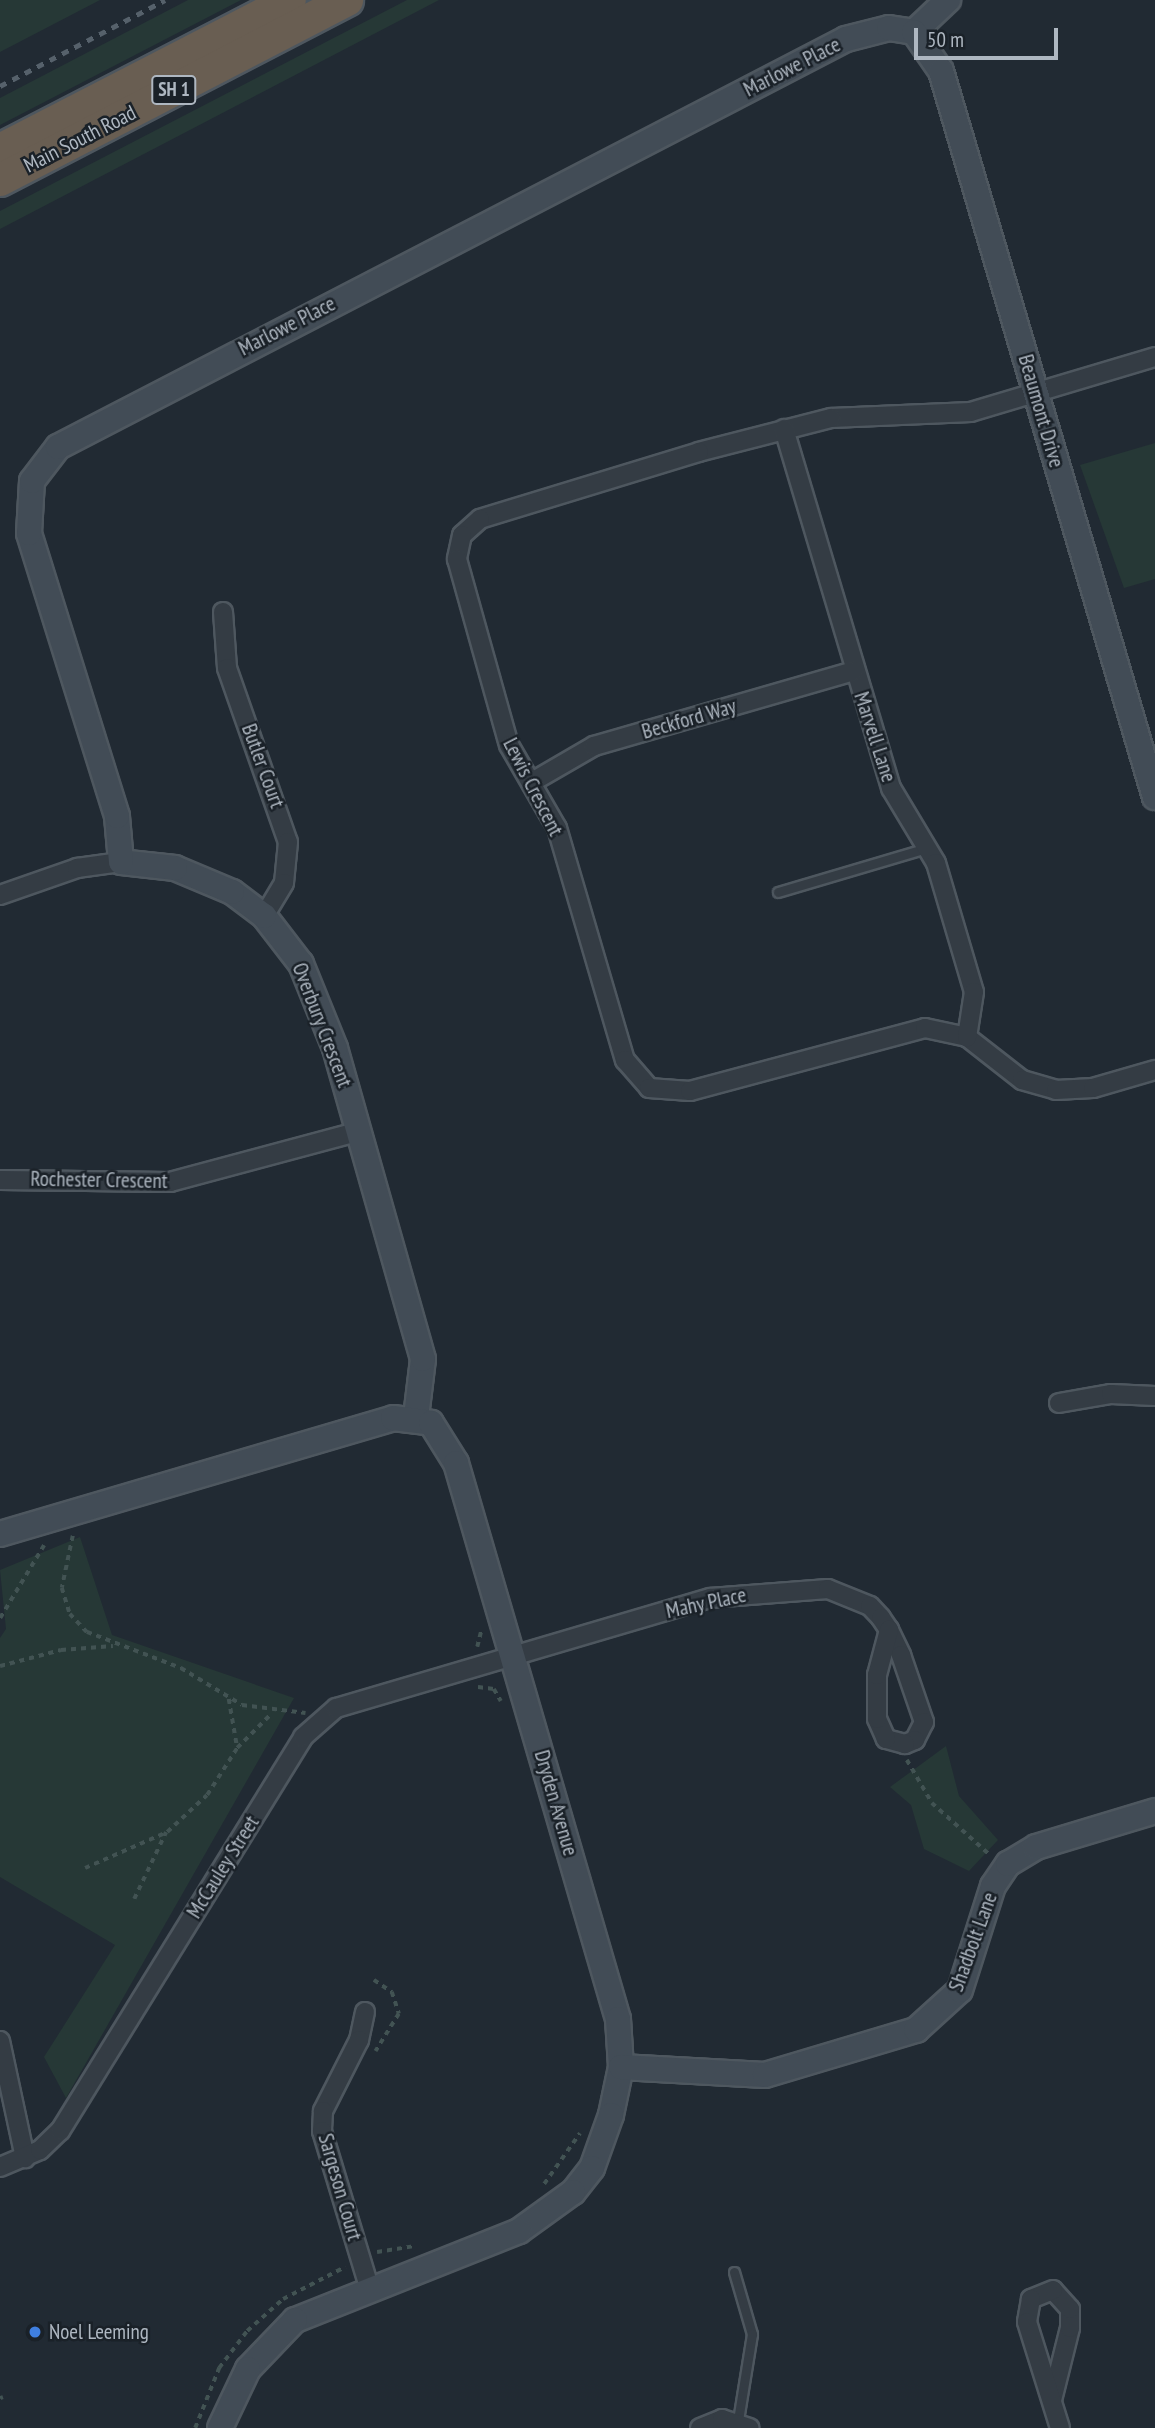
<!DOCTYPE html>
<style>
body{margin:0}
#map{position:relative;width:1155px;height:2428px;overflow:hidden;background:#212a33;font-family:"PT Sans Narrow",sans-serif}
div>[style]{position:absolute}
.green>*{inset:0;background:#263836}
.path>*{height:3.5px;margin-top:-1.75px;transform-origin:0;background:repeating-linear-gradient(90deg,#425353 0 5px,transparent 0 10px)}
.roads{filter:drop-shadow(2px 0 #4e575f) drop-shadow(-2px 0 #4e575f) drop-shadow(0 2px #4e575f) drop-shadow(0 -2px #4e575f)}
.lane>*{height:9px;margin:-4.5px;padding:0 4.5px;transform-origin:4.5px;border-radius:4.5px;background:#343c44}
.street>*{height:18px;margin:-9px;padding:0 9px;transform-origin:9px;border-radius:9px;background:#343c44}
.secondary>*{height:24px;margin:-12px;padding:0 12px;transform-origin:12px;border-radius:12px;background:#424c56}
.highway>*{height:32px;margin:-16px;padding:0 16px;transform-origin:16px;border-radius:16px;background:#695e52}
.rail>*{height:5px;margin-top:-2.5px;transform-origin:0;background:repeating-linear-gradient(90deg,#56616b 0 7px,transparent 0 14px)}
.dots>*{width:19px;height:19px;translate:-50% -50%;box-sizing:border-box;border:4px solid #1a2128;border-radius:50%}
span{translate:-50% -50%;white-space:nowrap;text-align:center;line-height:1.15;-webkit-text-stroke:5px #1a2128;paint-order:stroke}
.shield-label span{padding:2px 5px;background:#1a2128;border:2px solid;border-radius:5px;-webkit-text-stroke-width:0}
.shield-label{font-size:19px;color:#aeb7c1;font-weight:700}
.street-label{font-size:21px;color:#aeb7c1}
.poi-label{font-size:21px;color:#aeb7c1}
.left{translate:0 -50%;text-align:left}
.scale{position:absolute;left:914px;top:28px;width:144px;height:32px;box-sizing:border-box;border:4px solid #aeb7c1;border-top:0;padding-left:9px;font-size:21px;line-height:24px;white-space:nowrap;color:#aeb7c1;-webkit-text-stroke:5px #1a2128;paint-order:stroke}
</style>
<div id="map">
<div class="green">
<i style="clip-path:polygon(0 0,100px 0,0 52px)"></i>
<i style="clip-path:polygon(188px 0,241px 0,0 125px,0 98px)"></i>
<i style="clip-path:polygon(407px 0,439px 0,0 229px,0 211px)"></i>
<i style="clip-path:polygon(1155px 443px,1155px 579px,1124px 588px,1080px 465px)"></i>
<i style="clip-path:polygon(80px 1537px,112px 1635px,294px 1698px,66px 2098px,44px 2057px,115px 1945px,0 1877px,0 1638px,6px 1629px,0 1570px)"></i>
<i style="clip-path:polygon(946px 1746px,959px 1796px,998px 1840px,969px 1871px,924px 1849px,911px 1805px,890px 1787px)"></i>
</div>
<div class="path">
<i style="left:73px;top:1536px;width:53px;rotate:101.9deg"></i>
<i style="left:62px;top:1588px;width:27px;rotate:73deg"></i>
<i style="left:70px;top:1614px;width:25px;rotate:47deg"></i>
<i style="left:87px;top:1632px;width:101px;rotate:21deg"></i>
<i style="left:181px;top:1668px;width:71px;rotate:31.2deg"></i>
<i style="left:242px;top:1705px;width:64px;rotate:7.2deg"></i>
<i style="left:0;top:1618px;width:85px;rotate:-58.9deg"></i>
<i style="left:477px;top:1647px;width:16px;rotate:-76deg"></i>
<i style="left:0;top:1666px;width:63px;rotate:-14.7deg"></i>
<i style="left:61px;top:1650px;width:52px;rotate:-4.4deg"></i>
<i style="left:478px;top:1687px;width:16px;rotate:7deg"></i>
<i style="left:494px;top:1689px;width:14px;rotate:60deg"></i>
<i style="left:229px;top:1699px;width:48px;rotate:80.3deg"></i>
<i style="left:907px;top:1760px;width:50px;rotate:59.8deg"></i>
<i style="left:932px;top:1803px;width:78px;rotate:41.9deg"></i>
<i style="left:85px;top:1868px;width:90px;rotate:-23.7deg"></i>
<i style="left:167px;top:1832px;width:54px;rotate:-42.8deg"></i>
<i style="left:207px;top:1795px;width:56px;rotate:-57.4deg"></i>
<i style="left:237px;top:1748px;width:49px;rotate:-45deg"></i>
<i style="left:134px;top:1899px;width:74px;rotate:-64.5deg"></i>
<i style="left:374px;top:1980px;width:22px;rotate:34deg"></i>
<i style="left:392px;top:1992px;width:23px;rotate:72deg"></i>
<i style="left:399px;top:2014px;width:44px;rotate:121.9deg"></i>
<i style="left:544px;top:2184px;width:62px;rotate:-54.8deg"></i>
<i style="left:377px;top:2252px;width:39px;rotate:-9deg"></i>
<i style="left:0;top:2398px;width:3px;rotate:-18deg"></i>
<i style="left:195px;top:2428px;width:65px;rotate:-68.2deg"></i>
<i style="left:219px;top:2368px;width:46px;rotate:-52.9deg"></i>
<i style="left:247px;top:2331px;width:48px;rotate:-41.6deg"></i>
<i style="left:283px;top:2299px;width:70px;rotate:-27.3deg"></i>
</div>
<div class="roads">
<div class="lane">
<i style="left:778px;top:892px;width:155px;rotate:-16.5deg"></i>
<i style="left:734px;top:2272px;width:65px;rotate:73.8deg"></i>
<i style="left:752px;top:2334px;width:87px;rotate:99.2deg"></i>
</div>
<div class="street">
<i style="left:1155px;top:357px;width:192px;rotate:163.4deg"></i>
<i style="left:971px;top:412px;width:140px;rotate:177.5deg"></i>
<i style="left:831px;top:418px;width:136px;rotate:165.6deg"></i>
<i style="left:699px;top:452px;width:229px;rotate:163deg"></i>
<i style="left:480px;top:519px;width:24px;rotate:138deg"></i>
<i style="left:462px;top:535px;width:25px;rotate:102deg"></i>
<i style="left:457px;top:559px;width:193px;rotate:74.4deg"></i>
<i style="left:509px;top:745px;width:96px;rotate:60deg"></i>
<i style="left:557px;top:828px;width:242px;rotate:73.7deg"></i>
<i style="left:625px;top:1060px;width:37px;rotate:49deg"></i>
<i style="left:649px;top:1088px;width:41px;rotate:4.2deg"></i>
<i style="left:690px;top:1091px;width:243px;rotate:-15deg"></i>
<i style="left:925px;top:1028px;width:43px;rotate:12.1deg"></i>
<i style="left:967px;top:1037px;width:70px;rotate:38deg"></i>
<i style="left:1022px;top:1080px;width:35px;rotate:16deg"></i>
<i style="left:1056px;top:1090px;width:37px;rotate:-3deg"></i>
<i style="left:1093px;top:1088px;width:65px;rotate:-16.2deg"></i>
<i style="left:784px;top:429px;width:375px;rotate:73.4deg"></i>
<i style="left:891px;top:788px;width:87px;rotate:59deg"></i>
<i style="left:936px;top:863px;width:134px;rotate:73.6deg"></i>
<i style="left:974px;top:992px;width:46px;rotate:98.8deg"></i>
<i style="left:223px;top:612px;width:56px;rotate:85.9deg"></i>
<i style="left:227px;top:668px;width:184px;rotate:70.7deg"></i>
<i style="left:288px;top:842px;width:41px;rotate:95.6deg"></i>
<i style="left:284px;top:883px;width:39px;rotate:121deg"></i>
<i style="left:532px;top:782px;width:72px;rotate:-30.1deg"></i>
<i style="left:594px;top:746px;width:271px;rotate:-16.1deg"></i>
<i style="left:0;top:895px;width:82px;rotate:-19.3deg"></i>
<i style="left:77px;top:868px;width:44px;rotate:-7.8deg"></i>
<i style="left:0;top:1180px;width:170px;rotate:0.7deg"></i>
<i style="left:170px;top:1182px;width:197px;rotate:-15deg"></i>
<i style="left:1059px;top:1403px;width:53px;rotate:-9.8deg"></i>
<i style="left:1111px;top:1394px;width:44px;rotate:2.6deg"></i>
<i style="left:365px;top:2012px;width:29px;rotate:102deg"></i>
<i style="left:359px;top:2040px;width:80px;rotate:116.9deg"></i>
<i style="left:323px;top:2111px;width:20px;rotate:93deg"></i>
<i style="left:322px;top:2131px;width:163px;rotate:73.2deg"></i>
<i style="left:0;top:2041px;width:120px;rotate:77.9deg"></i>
<i style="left:0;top:2167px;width:43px;rotate:-23deg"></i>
<i style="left:40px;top:2150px;width:28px;rotate:-44deg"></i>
<i style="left:60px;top:2131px;width:463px;rotate:-58.3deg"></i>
<i style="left:303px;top:1737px;width:44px;rotate:-41.3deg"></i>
<i style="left:336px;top:1708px;width:390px;rotate:-16.4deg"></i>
<i style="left:710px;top:1598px;width:118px;rotate:-4.4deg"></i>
<i style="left:828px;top:1589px;width:45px;rotate:22deg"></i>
<i style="left:870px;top:1606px;width:16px;rotate:47deg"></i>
<i style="left:881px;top:1618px;width:14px;rotate:56deg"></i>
<i style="left:889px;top:1630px;width:28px;rotate:64deg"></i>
<i style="left:901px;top:1655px;width:71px;rotate:71.1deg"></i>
<i style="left:924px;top:1722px;width:20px;rotate:117deg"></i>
<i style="left:915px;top:1740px;width:11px;rotate:158deg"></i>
<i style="left:905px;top:1744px;width:20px;rotate:-165deg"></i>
<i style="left:886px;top:1739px;width:22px;rotate:-114deg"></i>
<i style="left:877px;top:1719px;width:44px;rotate:-90deg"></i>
<i style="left:877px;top:1675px;width:47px;rotate:-75.1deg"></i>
<i style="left:1052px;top:2400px;width:74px;rotate:-76deg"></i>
<i style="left:1070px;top:2328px;width:19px;rotate:-90deg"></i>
<i style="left:1070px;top:2309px;width:25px;rotate:-132deg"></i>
<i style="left:1053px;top:2290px;width:24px;rotate:158deg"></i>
<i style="left:1031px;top:2299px;width:23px;rotate:100deg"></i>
<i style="left:1027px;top:2322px;width:111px;rotate:72.7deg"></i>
<i style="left:700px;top:2428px;width:24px;rotate:-22deg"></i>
<i style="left:722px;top:2419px;width:29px;rotate:18deg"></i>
</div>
<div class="secondary">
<i style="left:914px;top:32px;width:47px;rotate:-43.3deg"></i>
<i style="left:416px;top:1417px;width:58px;rotate:-83.1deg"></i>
<i style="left:423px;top:1359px;width:323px;rotate:-105.8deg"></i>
<i style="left:335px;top:1048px;width:91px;rotate:-112deg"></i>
<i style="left:301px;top:964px;width:61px;rotate:-127.6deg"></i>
<i style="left:264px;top:916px;width:40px;rotate:-143deg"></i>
<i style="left:232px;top:892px;width:62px;rotate:-157.2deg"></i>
<i style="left:175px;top:868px;width:54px;rotate:-173.7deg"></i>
<i style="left:121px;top:862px;width:46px;rotate:-95deg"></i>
<i style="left:117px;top:816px;width:296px;rotate:-107.3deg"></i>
<i style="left:29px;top:533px;width:52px;rotate:-86.7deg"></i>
<i style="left:32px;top:481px;width:43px;rotate:-52.6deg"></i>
<i style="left:58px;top:447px;width:887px;rotate:-27.37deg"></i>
<i style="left:846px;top:39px;width:44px;rotate:-14.3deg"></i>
<i style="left:889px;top:28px;width:25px;rotate:9deg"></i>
<i style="left:914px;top:32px;width:47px;rotate:55.3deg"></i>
<i style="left:941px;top:71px;width:757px;rotate:73.58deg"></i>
<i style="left:0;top:1534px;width:410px;rotate:-16.4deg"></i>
<i style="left:393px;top:1418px;width:38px;rotate:7deg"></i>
<i style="left:431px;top:1423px;width:47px;rotate:58deg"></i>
<i style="left:456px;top:1463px;width:579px;rotate:73.76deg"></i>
<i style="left:618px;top:2019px;width:48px;rotate:86.4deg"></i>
<i style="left:621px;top:2067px;width:49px;rotate:101.8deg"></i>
<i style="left:611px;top:2115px;width:56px;rotate:109.7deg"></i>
<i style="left:592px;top:2168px;width:31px;rotate:128deg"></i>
<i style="left:573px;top:2192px;width:67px;rotate:144.2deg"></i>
<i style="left:519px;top:2231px;width:241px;rotate:158.3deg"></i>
<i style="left:295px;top:2320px;width:68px;rotate:133.8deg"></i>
<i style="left:248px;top:2369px;width:65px;rotate:115.4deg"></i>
<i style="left:621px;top:2067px;width:144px;rotate:3.2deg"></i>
<i style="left:765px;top:2075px;width:158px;rotate:-16.6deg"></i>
<i style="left:916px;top:2030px;width:59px;rotate:-42.3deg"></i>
<i style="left:960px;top:1990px;width:109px;rotate:-72.4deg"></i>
<i style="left:993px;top:1886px;width:27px;rotate:-56deg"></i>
<i style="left:1008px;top:1864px;width:33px;rotate:-31deg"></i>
<i style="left:1036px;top:1847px;width:124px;rotate:-16.8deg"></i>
</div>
<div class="highway">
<i style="left:0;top:150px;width:326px;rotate:-27.3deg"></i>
<i style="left:0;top:180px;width:391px;rotate:-27.4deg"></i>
</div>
</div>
<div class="rail">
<i style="left:0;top:86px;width:186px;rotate:-27.5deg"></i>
</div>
<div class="dots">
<i style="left:35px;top:2332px;background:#3f7fe0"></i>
</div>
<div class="shield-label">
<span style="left:174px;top:90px">SH 1</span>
</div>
<div class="street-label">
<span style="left:792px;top:67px;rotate:-27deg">Marlowe Place</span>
<span style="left:80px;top:139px;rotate:-27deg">Main South Road</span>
<span style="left:287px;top:326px;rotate:-27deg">Marlowe Place</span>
<span style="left:1041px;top:411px;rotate:74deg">Beaumont Drive</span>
<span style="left:689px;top:719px;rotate:-16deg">Beckford Way</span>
<span style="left:875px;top:737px;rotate:72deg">Marvell Lane</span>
<span style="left:263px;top:766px;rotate:70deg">Butler Court</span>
<span style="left:533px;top:787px;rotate:63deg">Lewis Crescent</span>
<span style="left:322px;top:1025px;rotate:69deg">Overbury Crescent</span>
<span style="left:99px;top:1180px;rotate:1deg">Rochester Crescent</span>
<span style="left:706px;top:1603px;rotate:-12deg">Mahy Place</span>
<span style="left:556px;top:1803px;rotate:74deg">Dryden Avenue</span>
<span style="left:223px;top:1867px;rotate:-58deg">McCauley Street</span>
<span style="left:973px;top:1942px;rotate:-70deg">Shadbolt Lane</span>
<span style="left:340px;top:2187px;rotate:74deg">Sargeson Court</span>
</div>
<div class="poi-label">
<span class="left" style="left:49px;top:2332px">Noel Leeming</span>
</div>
<div class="scale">50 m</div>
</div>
